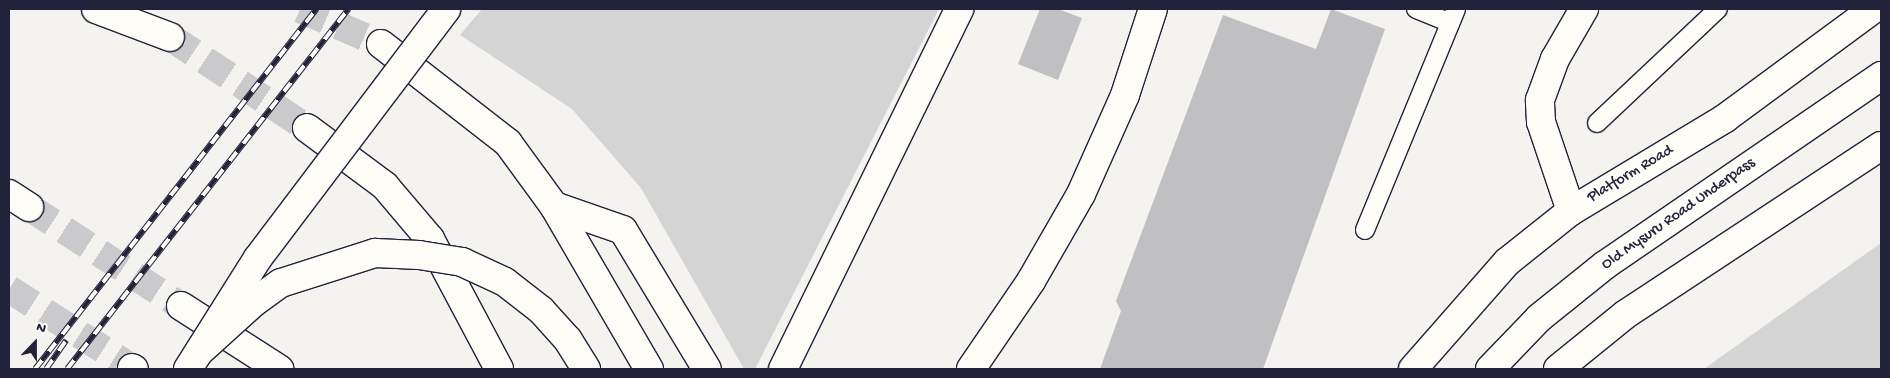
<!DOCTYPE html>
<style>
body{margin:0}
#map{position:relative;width:1890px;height:378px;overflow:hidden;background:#f4f3ef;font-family:"Gochi Hand",sans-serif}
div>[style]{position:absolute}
.green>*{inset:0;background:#d5d4d5}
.building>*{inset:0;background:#c0bfc2}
.primary-tunnel>*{height:28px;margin-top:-14px;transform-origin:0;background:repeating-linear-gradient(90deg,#cac9cb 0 28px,transparent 0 42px)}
.roads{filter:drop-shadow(1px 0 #22223b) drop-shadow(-1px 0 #22223b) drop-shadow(0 1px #22223b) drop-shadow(0 -1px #22223b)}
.service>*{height:18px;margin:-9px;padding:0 9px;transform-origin:9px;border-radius:9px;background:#fdfcf7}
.minor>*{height:28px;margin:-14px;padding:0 14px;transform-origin:14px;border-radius:14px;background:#fdfcf7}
.primary>*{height:28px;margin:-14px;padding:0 14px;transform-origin:14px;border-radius:14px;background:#fdfcf7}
.rail>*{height:5.5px;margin-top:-2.75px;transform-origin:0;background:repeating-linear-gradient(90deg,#fdfcf7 0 11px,#22223b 0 22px);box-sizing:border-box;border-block:1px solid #22223b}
.bridges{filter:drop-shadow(1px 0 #22223b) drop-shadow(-1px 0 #22223b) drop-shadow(0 1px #22223b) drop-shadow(0 -1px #22223b)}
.primary-bridge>*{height:28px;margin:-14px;padding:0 14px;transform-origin:14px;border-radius:14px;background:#fdfcf7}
span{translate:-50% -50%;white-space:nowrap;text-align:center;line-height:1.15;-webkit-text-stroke:4px #fdfcf7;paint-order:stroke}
.street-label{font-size:16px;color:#22223b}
.frame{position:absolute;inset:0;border:10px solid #22223b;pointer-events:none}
.north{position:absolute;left:10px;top:318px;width:50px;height:50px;-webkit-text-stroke:4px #fdfcf7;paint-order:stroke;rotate:22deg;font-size:14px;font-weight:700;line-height:20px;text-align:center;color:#22223b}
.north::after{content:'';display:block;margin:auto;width:18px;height:22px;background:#22223b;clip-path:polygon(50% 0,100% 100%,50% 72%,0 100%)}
</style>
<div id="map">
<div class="green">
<i style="clip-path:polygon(482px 9px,939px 9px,755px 369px,744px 369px,641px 188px,572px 109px,460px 35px)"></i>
<i style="clip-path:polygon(1881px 243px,1881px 369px,1704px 369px,1715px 361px)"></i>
</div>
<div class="building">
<i style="clip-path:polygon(1040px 9px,1058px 9px,1082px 18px,1058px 80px,1018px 64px)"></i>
<i style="clip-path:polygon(1331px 9px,1385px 29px,1263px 369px,1100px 369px,1121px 311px,1116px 301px,1223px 15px,1316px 49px)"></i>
</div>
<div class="primary-tunnel">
<i style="left:300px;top:9px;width:88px;rotate:23.4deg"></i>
<i style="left:170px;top:37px;width:164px;rotate:33.6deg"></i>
<i style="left:29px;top:207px;width:181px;rotate:33.1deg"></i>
<i style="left:9px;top:289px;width:146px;rotate:32.7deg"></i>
</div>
<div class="roads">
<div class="service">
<i style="left:1416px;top:9px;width:37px;rotate:22deg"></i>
<i style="left:1597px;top:123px;width:166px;rotate:-43.3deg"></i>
<i style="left:1365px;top:230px;width:239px;rotate:-67.6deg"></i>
</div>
<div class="minor">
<i style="left:1571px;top:211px;width:94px;rotate:-108.6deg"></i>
<i style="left:1541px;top:122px;width:22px;rotate:-93deg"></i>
<i style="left:1540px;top:100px;width:44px;rotate:-69.9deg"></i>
<i style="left:1555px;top:59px;width:58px;rotate:-59.9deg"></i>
<i style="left:971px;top:369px;width:107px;rotate:-55.7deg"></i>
<i style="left:1031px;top:281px;width:100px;rotate:-60.1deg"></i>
<i style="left:1081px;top:194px;width:108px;rotate:-66deg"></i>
<i style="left:1125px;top:95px;width:90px;rotate:-72deg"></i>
</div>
<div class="primary">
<i style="left:96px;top:9px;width:79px;rotate:20.7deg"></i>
<i style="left:381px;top:44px;width:161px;rotate:37.9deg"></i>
<i style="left:508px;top:143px;width:78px;rotate:53.9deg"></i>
<i style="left:554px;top:206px;width:189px;rotate:59.8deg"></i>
<i style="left:307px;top:128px;width:97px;rotate:36.6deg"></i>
<i style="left:385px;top:186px;width:70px;rotate:49.7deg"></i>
<i style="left:430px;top:239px;width:147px;rotate:62deg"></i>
<i style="left:9px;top:194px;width:24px;rotate:33deg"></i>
<i style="left:554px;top:206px;width:73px;rotate:19.2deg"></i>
<i style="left:623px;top:230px;width:162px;rotate:58.9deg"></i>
<i style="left:181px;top:306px;width:117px;rotate:32.7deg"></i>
<i style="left:132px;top:368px;width:2px;rotate:27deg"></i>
<i style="left:783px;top:369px;width:401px;rotate:-63.9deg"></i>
<i style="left:1413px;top:369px;width:142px;rotate:-48.7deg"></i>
<i style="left:1507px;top:262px;width:82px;rotate:-38.6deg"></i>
<i style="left:1571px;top:211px;width:179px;rotate:-31deg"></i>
<i style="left:1724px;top:119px;width:185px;rotate:-36.4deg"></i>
<i style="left:1490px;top:369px;width:71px;rotate:-46.1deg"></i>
<i style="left:1539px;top:318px;width:85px;rotate:-38.8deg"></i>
<i style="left:1605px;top:265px;width:335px;rotate:-34.4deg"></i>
<i style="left:1558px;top:369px;width:87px;rotate:-39deg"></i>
<i style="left:1626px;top:314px;width:305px;rotate:-33.4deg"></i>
</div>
</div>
<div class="rail">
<i style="left:35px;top:369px;width:457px;rotate:-52deg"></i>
<i style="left:46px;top:369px;width:35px;rotate:-55deg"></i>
<i style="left:67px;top:369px;width:457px;rotate:-52deg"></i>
</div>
<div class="bridges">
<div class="primary-bridge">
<i style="left:199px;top:352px;width:73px;rotate:-42.2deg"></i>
<i style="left:253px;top:303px;width:34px;rotate:-36deg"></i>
<i style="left:281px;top:283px;width:99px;rotate:-17.7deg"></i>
<i style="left:375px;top:253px;width:44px;rotate:2.6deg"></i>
<i style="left:419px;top:255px;width:44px;rotate:9.2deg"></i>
<i style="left:462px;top:262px;width:47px;rotate:24.9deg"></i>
<i style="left:505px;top:282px;width:46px;rotate:37.9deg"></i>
<i style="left:541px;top:310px;width:40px;rotate:48deg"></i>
<i style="left:568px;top:340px;width:34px;rotate:58deg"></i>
<i style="left:188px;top:369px;width:131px;rotate:-57.8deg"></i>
<i style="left:258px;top:258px;width:312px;rotate:-52.9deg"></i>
</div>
</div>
<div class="street-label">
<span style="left:1631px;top:175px;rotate:-31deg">Platform Road</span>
<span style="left:1679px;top:215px;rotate:-35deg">Old Mysuru Road Underpass</span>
</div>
<div class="frame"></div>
<div class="north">N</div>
</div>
